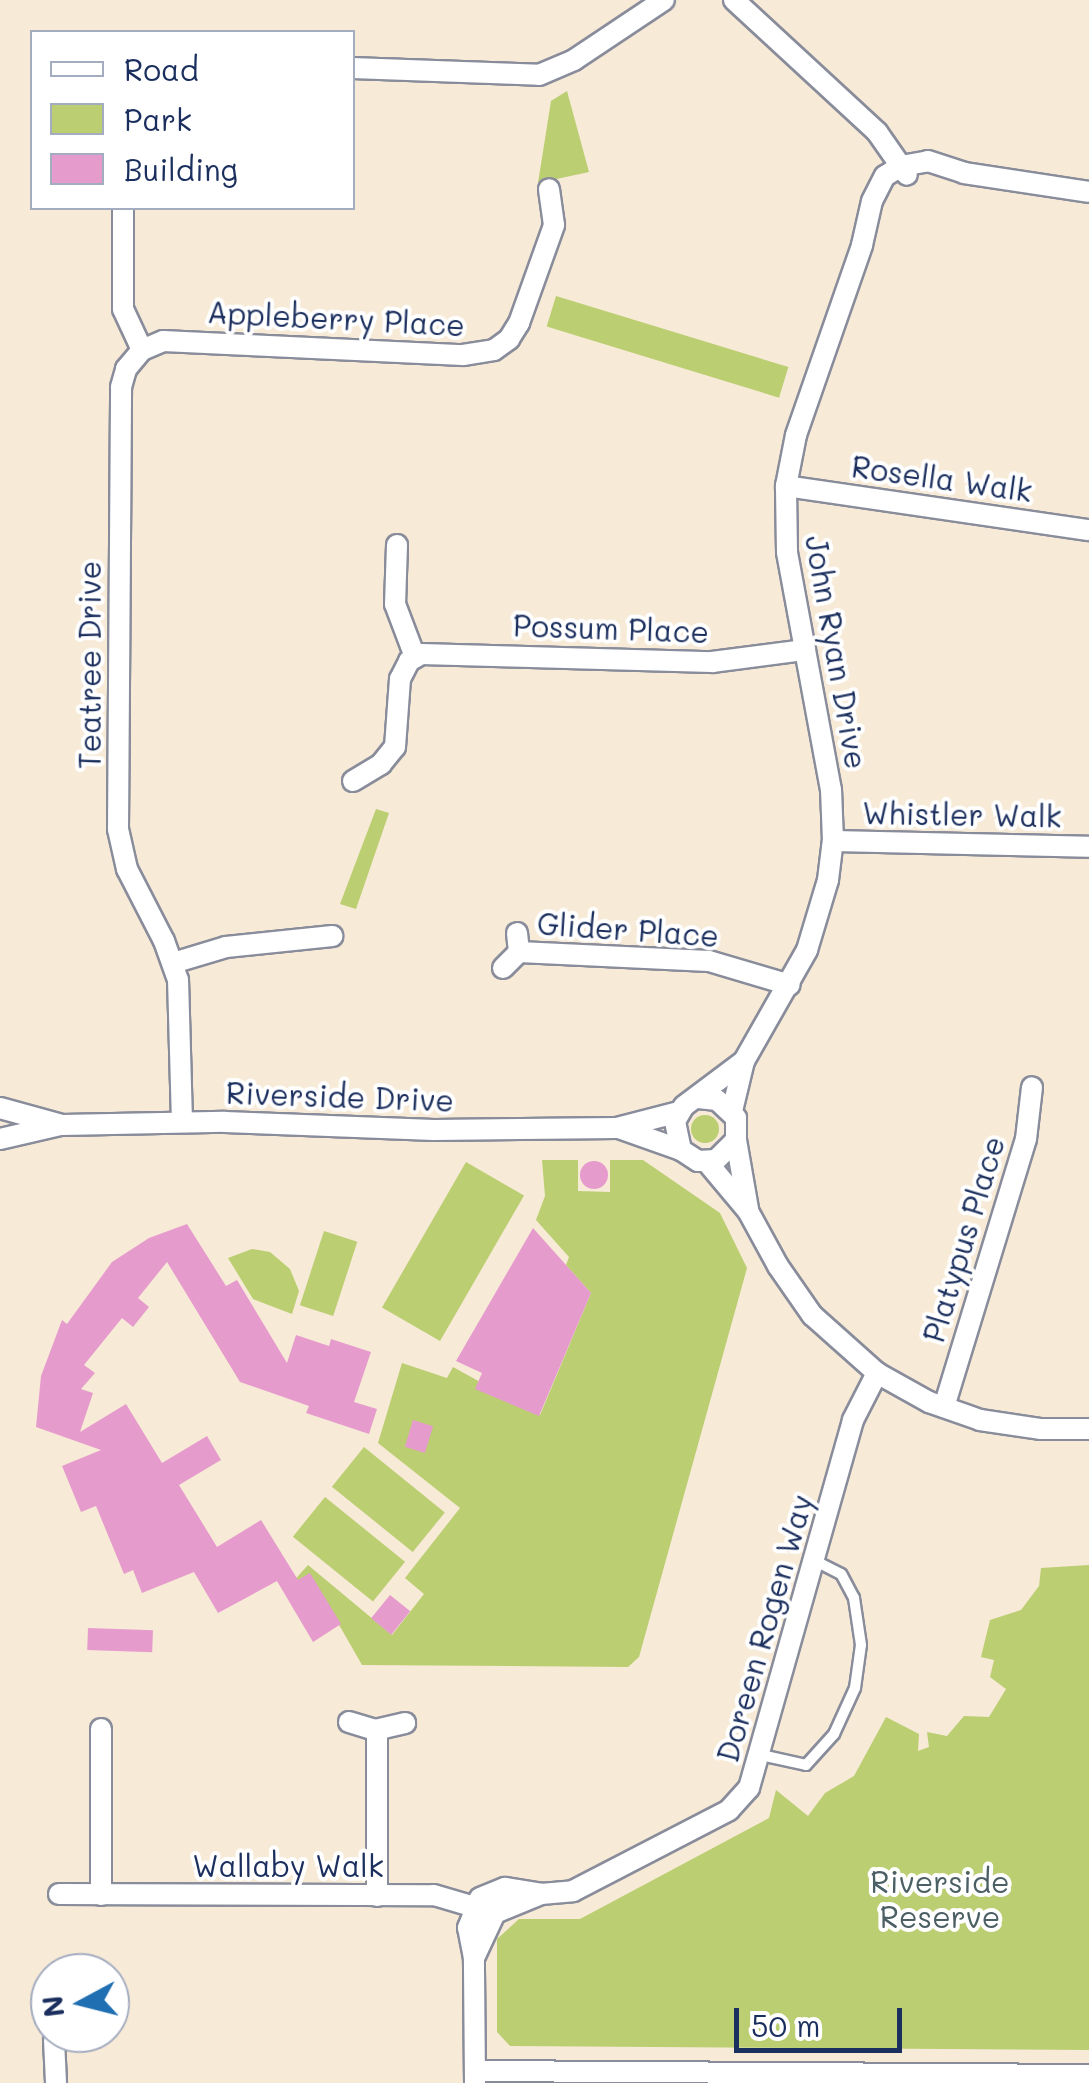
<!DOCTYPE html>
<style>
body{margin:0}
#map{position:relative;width:1089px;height:2083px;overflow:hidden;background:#f7ead7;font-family:Mali,sans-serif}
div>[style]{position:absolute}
.green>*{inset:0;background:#bbce71;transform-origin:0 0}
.round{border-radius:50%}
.building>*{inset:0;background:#e69bcd;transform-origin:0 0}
.roads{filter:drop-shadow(2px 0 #898c9a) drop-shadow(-2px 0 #898c9a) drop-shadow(0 2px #898c9a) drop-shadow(0 -2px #898c9a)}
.lane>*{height:10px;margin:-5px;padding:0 5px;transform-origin:5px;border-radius:5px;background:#fff}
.street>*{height:20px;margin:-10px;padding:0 10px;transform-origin:10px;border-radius:10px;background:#fff}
span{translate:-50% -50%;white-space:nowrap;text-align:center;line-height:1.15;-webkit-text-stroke:8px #fff;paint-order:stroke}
.street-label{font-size:30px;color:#1b2f5e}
.park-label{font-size:30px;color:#4b5f64}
.legend{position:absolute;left:30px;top:30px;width:325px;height:180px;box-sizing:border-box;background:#fff;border:2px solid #a4acbf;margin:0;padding:12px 18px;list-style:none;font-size:30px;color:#1b2f5e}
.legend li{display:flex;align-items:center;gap:20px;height:50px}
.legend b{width:50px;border:2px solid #a4acbf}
.north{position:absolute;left:30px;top:1953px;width:100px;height:100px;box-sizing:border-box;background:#fff;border:2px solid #a4acbf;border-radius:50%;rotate:263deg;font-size:28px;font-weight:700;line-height:40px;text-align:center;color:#1b2f5e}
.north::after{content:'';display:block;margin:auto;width:35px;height:45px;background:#1f6fb2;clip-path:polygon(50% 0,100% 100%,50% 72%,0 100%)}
.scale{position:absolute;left:734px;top:2008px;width:168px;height:45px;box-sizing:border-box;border:5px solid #1b2f5e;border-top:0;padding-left:12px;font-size:30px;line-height:35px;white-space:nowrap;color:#1b2f5e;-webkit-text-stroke:8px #fff;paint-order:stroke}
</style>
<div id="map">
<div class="green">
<i style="clip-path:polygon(567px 91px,589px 172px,538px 183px,551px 101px)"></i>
<i style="left:556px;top:296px;width:243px;height:32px;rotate:17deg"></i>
<i style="clip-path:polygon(376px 809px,389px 813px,356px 909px,340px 904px)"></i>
<i class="round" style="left:691px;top:1115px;width:28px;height:28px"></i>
<i style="clip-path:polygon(542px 1160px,578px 1160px,578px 1191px,610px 1192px,610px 1160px,643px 1160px,720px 1213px,747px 1268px,639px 1657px,628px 1667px,362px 1665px,310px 1574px,290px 1585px,308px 1565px,392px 1635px,424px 1594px,405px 1578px,460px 1508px,378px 1443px,402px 1363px,447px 1378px,453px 1367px,540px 1415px,591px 1293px,566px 1265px,569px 1257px,536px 1220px,545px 1196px)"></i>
<i style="left:466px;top:1162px;width:67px;height:168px;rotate:30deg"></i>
<i style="left:324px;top:1231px;width:35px;height:78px;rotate:18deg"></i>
<i style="clip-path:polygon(252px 1249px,270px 1252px,290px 1269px,299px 1291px,292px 1314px,253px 1299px,228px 1258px)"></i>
<i style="left:364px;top:1447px;width:104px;height:51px;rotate:39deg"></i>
<i style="left:325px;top:1497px;width:103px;height:51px;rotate:39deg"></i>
<i style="clip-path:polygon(1089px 1565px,1089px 2050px,510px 2046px,497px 2032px,497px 1939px,519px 1919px,580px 1919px,769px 1818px,776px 1790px,808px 1816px,825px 1793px,854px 1776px,886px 1717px,919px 1734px,918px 1751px,929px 1747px,927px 1732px,947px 1736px,964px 1716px,989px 1717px,1006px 1689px,990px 1677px,994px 1660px,981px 1657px,990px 1620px,1021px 1610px,1039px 1586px,1041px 1568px)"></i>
</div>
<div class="building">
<i class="round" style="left:580px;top:1161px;width:28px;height:28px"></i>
<i style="clip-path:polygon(187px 1224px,226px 1286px,237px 1280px,287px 1363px,296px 1335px,329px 1346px,331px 1339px,371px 1352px,354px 1402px,377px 1409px,369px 1434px,306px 1413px,309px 1406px,240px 1382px,167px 1262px,138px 1298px,149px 1307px,133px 1327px,122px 1318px,84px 1365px,95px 1373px,81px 1389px,93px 1393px,80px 1432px,126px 1404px,162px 1463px,207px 1436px,221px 1460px,179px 1485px,217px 1547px,261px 1520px,298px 1580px,310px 1573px,341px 1624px,313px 1642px,277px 1581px,218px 1613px,194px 1572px,142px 1593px,133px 1570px,124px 1574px,96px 1506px,81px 1512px,62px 1466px,101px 1450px,36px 1427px,41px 1376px,62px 1320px,67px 1324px,112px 1262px,149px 1238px)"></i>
<i style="clip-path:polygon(533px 1228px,591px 1293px,539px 1416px,475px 1389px,482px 1373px,456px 1361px)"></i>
<i style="left:413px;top:1420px;width:21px;height:28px;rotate:17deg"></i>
<i style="left:390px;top:1595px;width:26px;height:30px;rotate:39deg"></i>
<i style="left:88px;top:1628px;width:65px;height:22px;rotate:2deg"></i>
</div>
<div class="roads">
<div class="lane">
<i style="left:761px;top:1755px;width:46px;rotate:12.5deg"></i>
<i style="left:806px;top:1765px;width:42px;rotate:-47.9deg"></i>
<i style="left:834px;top:1734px;width:51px;rotate:-65.5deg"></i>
<i style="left:855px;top:1688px;width:43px;rotate:-82.1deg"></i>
<i style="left:861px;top:1645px;width:48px;rotate:-98.5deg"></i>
<i style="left:854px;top:1598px;width:27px;rotate:-118deg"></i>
<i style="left:841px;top:1574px;width:30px;rotate:-153deg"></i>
</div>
<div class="street">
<i style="left:734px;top:0;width:195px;rotate:42.7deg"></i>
<i style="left:877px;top:132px;width:52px;rotate:55.1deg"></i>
<i style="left:352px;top:68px;width:187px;rotate:2.1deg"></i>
<i style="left:539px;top:75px;width:38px;rotate:-23deg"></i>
<i style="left:574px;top:60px;width:108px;rotate:-33.7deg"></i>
<i style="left:123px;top:208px;width:101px;rotate:90deg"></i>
<i style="left:123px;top:309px;width:45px;rotate:65.1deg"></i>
<i style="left:786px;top:486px;width:306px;rotate:8.3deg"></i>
<i style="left:397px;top:545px;width:59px;rotate:91.9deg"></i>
<i style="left:395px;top:604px;width:57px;rotate:69.3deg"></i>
<i style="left:353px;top:781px;width:33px;rotate:-31deg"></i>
<i style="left:381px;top:764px;width:22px;rotate:-51deg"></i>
<i style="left:395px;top:747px;width:68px;rotate:-85.8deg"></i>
<i style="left:400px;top:679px;width:20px;rotate:-63deg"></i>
<i style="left:409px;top:661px;width:14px;rotate:-30deg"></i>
<i style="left:421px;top:654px;width:291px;rotate:1.6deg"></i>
<i style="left:712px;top:662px;width:94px;rotate:-7.4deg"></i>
<i style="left:833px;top:841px;width:256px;rotate:1.3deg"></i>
<i style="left:519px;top:952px;width:190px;rotate:2.7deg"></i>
<i style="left:709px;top:961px;width:84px;rotate:16.5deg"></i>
<i style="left:173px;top:963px;width:55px;rotate:-16.8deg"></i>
<i style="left:226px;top:947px;width:107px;rotate:-5.9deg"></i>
<i style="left:503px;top:968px;width:23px;rotate:-45deg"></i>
<i style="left:519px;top:952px;width:19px;rotate:-96deg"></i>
<i style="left:698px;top:1098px;width:19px;rotate:6deg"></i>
<i style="left:717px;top:1100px;width:26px;rotate:43deg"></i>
<i style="left:736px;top:1118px;width:22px;rotate:90deg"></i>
<i style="left:736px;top:1140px;width:28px;rotate:135deg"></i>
<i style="left:716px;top:1160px;width:18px;rotate:177deg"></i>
<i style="left:698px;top:1161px;width:20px;rotate:-147deg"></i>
<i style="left:681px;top:1150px;width:30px;rotate:-102deg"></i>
<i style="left:675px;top:1121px;width:17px;rotate:-59deg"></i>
<i style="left:684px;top:1106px;width:75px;rotate:-36.9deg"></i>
<i style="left:0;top:1108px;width:64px;rotate:15.3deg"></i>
<i style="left:62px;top:1125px;width:163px;rotate:-1.1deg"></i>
<i style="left:225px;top:1122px;width:209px;rotate:2.2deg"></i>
<i style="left:434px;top:1130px;width:183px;rotate:-0.6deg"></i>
<i style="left:617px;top:1128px;width:64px;rotate:-14.5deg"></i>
<i style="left:732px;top:1111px;width:51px;rotate:-76.5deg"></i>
<i style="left:744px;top:1061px;width:128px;rotate:-60.4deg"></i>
<i style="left:807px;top:950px;width:73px;rotate:-73.3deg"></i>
<i style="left:828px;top:880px;width:39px;rotate:-83deg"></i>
<i style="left:833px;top:841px;width:51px;rotate:-92.2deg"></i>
<i style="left:831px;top:790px;width:242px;rotate:-100.5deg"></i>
<i style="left:787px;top:552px;width:66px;rotate:-90.9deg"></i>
<i style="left:786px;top:486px;width:52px;rotate:-78.9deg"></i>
<i style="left:796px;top:435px;width:201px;rotate:-70.8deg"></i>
<i style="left:862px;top:245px;width:45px;rotate:-77.2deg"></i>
<i style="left:872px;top:201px;width:28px;rotate:-63deg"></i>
<i style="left:885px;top:176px;width:19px;rotate:-32deg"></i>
<i style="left:901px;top:166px;width:27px;rotate:-10deg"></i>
<i style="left:928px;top:161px;width:38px;rotate:18deg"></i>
<i style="left:964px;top:173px;width:126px;rotate:8.6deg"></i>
<i style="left:182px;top:1122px;width:142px;rotate:-91.6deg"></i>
<i style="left:178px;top:980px;width:41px;rotate:-109.7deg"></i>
<i style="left:164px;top:941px;width:81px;rotate:-117.2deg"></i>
<i style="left:127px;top:869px;width:41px;rotate:-102.7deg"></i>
<i style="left:118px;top:829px;width:442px;rotate:-89.6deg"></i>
<i style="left:121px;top:387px;width:19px;rotate:-74deg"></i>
<i style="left:126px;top:369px;width:25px;rotate:-50deg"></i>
<i style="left:142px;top:350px;width:23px;rotate:-23deg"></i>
<i style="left:163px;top:341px;width:300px;rotate:2.7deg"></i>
<i style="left:463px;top:355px;width:31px;rotate:-9deg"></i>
<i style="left:494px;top:350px;width:19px;rotate:-36deg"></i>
<i style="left:509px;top:339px;width:19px;rotate:-58deg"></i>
<i style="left:519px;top:323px;width:104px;rotate:-70.3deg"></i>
<i style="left:554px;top:225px;width:36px;rotate:-98deg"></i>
<i style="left:619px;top:1128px;width:66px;rotate:19.5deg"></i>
<i style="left:0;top:1139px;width:62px;rotate:-13.1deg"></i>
<i style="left:736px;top:1140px;width:70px;rotate:80.1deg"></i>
<i style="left:707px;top:1162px;width:64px;rotate:50.1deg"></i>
<i style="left:748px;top:1211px;width:63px;rotate:61.4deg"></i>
<i style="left:778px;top:1266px;width:60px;rotate:55.2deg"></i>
<i style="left:812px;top:1315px;width:87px;rotate:41.7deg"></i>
<i style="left:877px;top:1373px;width:60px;rotate:29.1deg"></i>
<i style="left:929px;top:1402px;width:54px;rotate:19.4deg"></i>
<i style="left:980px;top:1420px;width:62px;rotate:8.4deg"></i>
<i style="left:1041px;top:1429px;width:48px"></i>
<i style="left:944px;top:1407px;width:280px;rotate:-73deg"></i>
<i style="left:1026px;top:1139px;width:52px;rotate:-83.4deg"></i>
<i style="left:349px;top:1722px;width:27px;rotate:17deg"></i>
<i style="left:375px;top:1730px;width:31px;rotate:-13deg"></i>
<i style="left:59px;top:1894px;width:375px;rotate:0.2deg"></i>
<i style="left:434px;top:1895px;width:64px;rotate:16.4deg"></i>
<i style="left:101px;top:1895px;width:166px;rotate:-90deg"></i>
<i style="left:377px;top:1896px;width:166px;rotate:-90deg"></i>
<i style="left:474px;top:1958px;width:50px;rotate:-65deg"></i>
<i style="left:495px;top:1913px;width:50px;rotate:-22.4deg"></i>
<i style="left:54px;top:2040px;width:43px;rotate:87.3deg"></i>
<i style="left:475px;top:2071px;width:614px;rotate:0.37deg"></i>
<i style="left:475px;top:2083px;width:125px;rotate:-90.5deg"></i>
<i style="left:474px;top:1958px;width:31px;rotate:-101deg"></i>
<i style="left:468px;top:1928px;width:32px;rotate:-68deg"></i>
<i style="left:480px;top:1898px;width:27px;rotate:-22deg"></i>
<i style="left:505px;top:1888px;width:36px;rotate:9deg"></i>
<i style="left:541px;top:1894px;width:32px;rotate:-5deg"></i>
<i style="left:573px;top:1891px;width:176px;rotate:-27.4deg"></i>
<i style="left:729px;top:1810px;width:30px;rotate:-48deg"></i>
<i style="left:749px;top:1788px;width:382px;rotate:-74.2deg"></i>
<i style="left:853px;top:1420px;width:53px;rotate:-62.9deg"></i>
</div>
</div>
<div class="street-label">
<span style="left:336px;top:318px;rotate:3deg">Appleberry Place</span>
<span style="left:942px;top:478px;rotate:8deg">Rosella Walk</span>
<span style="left:611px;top:628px;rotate:2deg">Possum Place</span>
<span style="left:837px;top:652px;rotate:80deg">John Ryan Drive</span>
<span style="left:89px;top:665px;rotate:-90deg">Teatree Drive</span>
<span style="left:962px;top:814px;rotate:1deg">Whistler Walk</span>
<span style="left:628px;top:929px;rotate:4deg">Glider Place</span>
<span style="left:340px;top:1096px;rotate:2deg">Riverside Drive</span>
<span style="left:963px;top:1239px;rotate:-73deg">Platypus Place</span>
<span style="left:764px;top:1628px;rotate:-74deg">Doreen Rogen Way</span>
<span style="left:288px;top:1865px">Wallaby Walk</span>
</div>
<div class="park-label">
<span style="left:940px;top:1898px">Riverside<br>Reserve</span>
</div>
<ul class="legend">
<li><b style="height:12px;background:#fff"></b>Road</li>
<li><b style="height:28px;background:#bbce71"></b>Park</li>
<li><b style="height:28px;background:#e69bcd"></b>Building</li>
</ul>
<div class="north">N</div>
<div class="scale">50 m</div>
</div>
